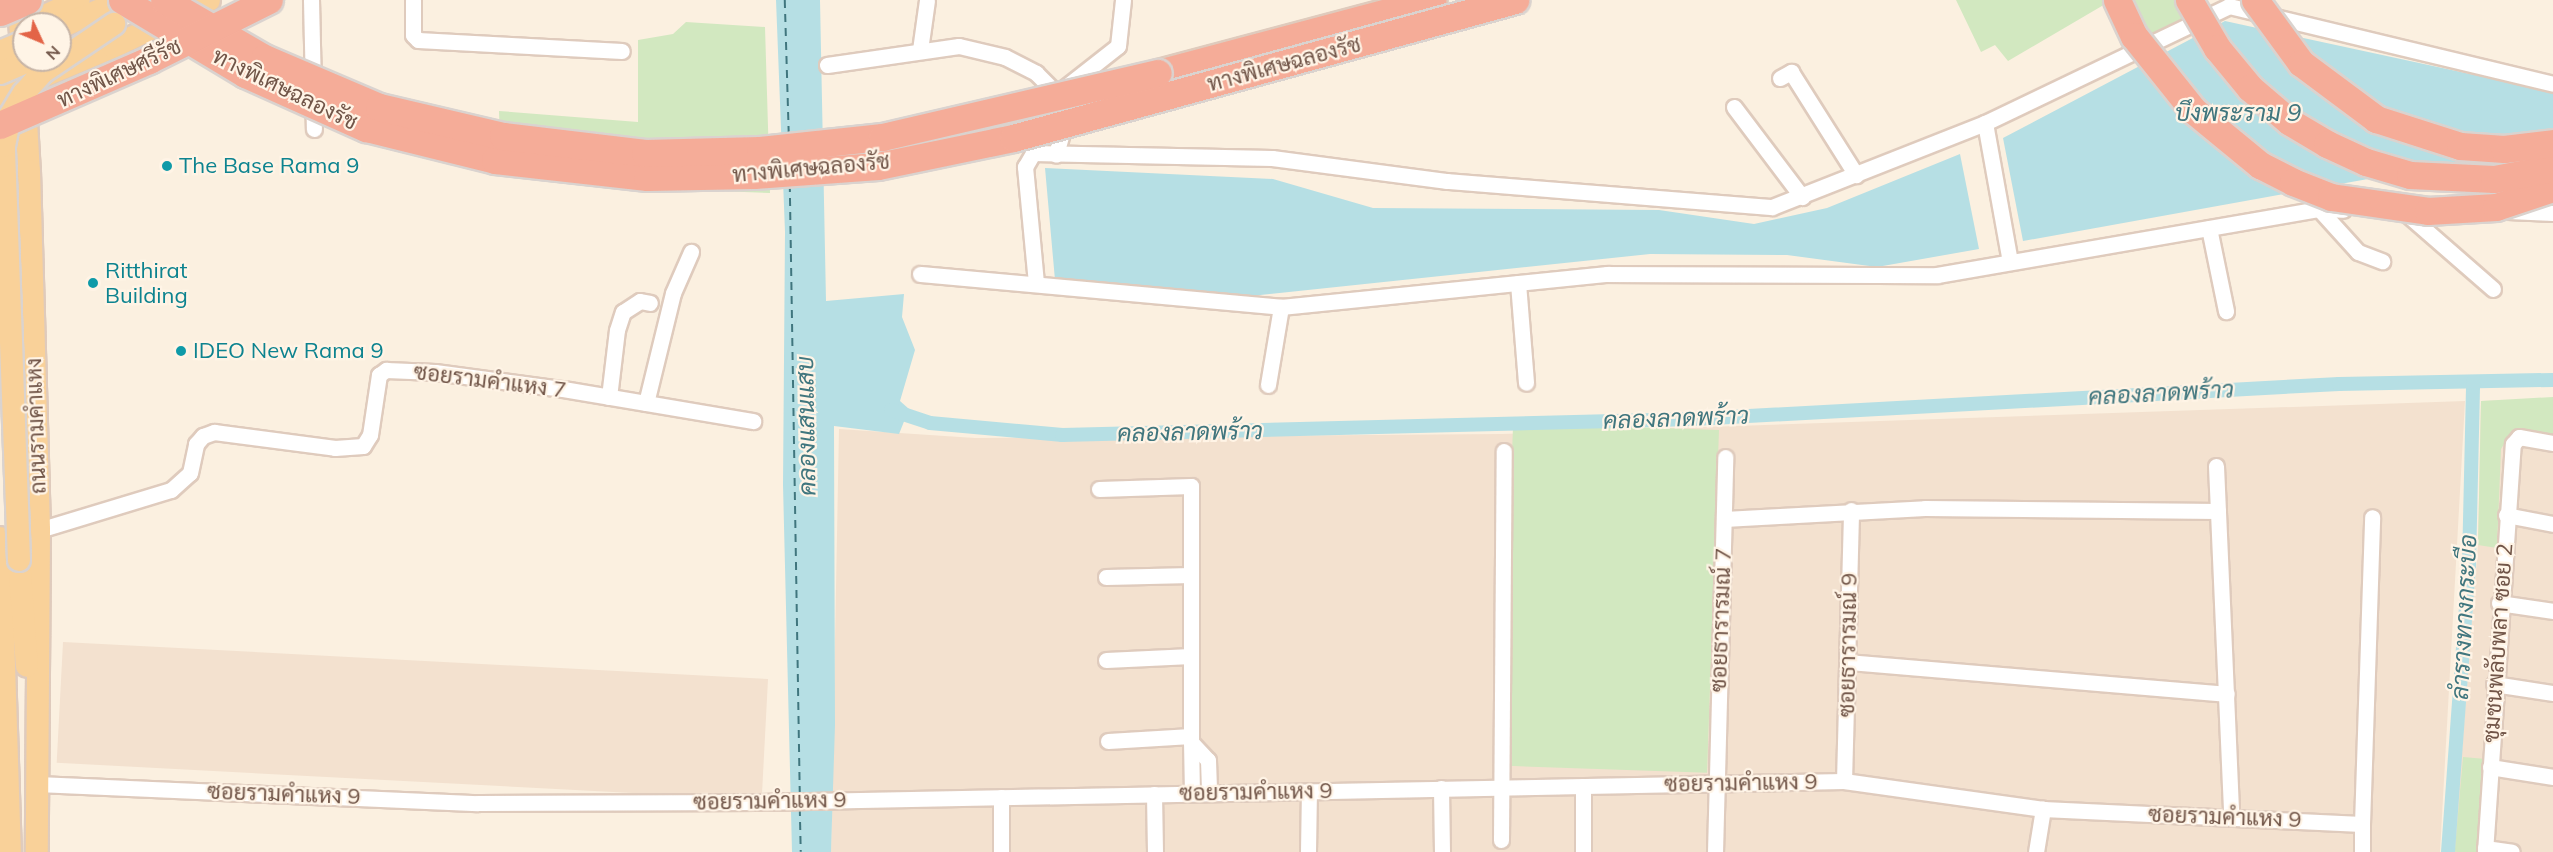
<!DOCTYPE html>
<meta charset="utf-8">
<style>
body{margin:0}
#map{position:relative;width:2553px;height:852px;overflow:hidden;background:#fbf0e0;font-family:Mulish,Sarabun,sans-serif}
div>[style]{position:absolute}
.residential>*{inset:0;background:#f3e1cf;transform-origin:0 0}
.green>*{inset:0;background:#d2e8c0;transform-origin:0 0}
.water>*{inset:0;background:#b6dfe4}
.canal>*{height:14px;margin:-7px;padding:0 7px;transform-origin:7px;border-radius:7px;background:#b6dfe4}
.ferry>*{height:1.5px;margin-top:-0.75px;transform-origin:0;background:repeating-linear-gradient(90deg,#40767e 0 8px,transparent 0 14px)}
.roads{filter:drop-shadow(2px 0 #dfcbbd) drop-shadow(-2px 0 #dfcbbd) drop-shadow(0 2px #dfcbbd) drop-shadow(0 -2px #dfcbbd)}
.minor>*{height:15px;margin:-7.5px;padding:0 7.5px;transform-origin:7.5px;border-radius:7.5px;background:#fff}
.primary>*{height:22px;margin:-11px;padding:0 11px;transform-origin:11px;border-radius:11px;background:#f9d199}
.motorway>*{height:27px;margin:-13.5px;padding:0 13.5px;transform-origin:13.5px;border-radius:13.5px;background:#f5ac98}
.bridges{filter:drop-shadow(2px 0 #dad3cf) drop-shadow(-2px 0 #dad3cf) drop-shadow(0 2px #dad3cf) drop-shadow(0 -2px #dad3cf)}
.primary-bridge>*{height:22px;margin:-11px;padding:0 11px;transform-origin:11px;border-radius:11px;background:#f9d199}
.motorway-bridge>*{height:27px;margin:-13.5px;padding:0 13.5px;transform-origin:13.5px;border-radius:13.5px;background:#f5ac98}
.dots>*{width:16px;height:16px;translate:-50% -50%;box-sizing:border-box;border:3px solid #fff4e6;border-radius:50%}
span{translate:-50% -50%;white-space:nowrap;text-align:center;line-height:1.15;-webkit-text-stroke:4.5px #fff4e6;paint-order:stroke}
.street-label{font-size:22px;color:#715548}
.culture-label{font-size:22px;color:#0d838f}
.left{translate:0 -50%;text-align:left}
.water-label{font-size:24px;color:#40767e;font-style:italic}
.north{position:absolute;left:12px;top:12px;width:60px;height:60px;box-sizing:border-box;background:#fff4e6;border:2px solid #c6b4a7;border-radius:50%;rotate:134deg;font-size:16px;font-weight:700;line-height:24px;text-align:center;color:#715548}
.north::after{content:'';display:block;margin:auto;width:21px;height:27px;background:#e36447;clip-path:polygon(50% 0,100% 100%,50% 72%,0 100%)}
</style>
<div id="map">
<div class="residential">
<i style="clip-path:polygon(2553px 399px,2553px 852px,2454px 852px,2478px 545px,2481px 401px)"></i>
<i style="clip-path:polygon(2465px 401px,2440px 852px,831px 852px,839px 429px,975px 438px,1502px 434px)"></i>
<i style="left:63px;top:642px;width:706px;height:121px;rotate:3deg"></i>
</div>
<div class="green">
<i style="clip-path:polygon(1956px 0,2183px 0,2190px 17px,2128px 49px,2107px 3px,2008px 61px,1995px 45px,1981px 52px)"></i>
<i style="clip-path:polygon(686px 22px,765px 27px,770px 193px,638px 188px,501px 172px,499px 111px,638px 122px,638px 40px,673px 34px)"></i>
<i style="clip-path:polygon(2553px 397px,2553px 438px,2522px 433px,2509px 436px,2501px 449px,2497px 548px,2478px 545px,2481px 401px)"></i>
<i style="left:1719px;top:430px;width:343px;height:206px;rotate:92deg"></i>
<i style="left:2463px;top:757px;width:23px;height:95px;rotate:5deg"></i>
</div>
<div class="water">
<i style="clip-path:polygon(776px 0,820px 0,826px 301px,904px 294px,902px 317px,915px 350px,900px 401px,909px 409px,899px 434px,834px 426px,835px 725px,831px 852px,792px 852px,783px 485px,785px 232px)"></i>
<i style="clip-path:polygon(2225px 21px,2553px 92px,2553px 191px,2468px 161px,2023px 241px,2003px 138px)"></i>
<i style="clip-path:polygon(1960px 154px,1979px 249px,1877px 267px,1787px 255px,1650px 254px,1242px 297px,1055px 280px,1045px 168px,1273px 179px,1373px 208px,1659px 210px,1754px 224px,1827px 208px)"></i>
</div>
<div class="canal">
<i style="left:891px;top:410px;width:41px;rotate:18.4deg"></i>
<i style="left:930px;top:423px;width:133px;rotate:5.2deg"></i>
<i style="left:1062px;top:435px;width:632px;rotate:-1.45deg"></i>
<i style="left:1694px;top:419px;width:646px;rotate:-3.11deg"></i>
<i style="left:2339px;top:384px;width:214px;rotate:-1.1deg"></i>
<i style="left:2448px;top:852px;width:289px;rotate:-85.8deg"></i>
<i style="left:2469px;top:564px;width:182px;rotate:-88.7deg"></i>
</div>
<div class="ferry">
<i style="left:785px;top:0;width:134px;rotate:88.3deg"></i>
<i style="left:790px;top:184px;width:610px;rotate:89.06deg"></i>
<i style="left:800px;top:808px;width:44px;rotate:88.7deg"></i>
</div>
<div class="roads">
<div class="minor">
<i style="left:311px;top:0;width:129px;rotate:88.7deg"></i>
<i style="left:413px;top:0;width:35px;rotate:90deg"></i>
<i style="left:413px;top:35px;width:7px;rotate:45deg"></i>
<i style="left:418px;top:40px;width:204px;rotate:3.1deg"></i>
<i style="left:920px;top:50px;width:50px;rotate:-82deg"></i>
<i style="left:827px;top:65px;width:133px;rotate:-8.2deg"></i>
<i style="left:959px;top:46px;width:47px;rotate:13.4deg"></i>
<i style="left:1005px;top:57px;width:35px;rotate:27deg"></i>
<i style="left:1036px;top:73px;width:35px;rotate:45deg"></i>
<i style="left:1061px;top:98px;width:22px;rotate:77deg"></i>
<i style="left:1066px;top:119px;width:37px;rotate:106deg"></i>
<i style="left:1780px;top:78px;width:13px;rotate:-29deg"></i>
<i style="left:1791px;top:72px;width:122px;rotate:57.7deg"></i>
<i style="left:1062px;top:90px;width:71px;rotate:-38.2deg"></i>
<i style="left:1118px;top:46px;width:46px;rotate:-83.8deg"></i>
<i style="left:1734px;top:107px;width:113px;rotate:52.9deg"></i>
<i style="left:1985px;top:123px;width:141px;rotate:79.8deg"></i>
<i style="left:2319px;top:209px;width:58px;rotate:47.8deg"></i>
<i style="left:2358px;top:252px;width:26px;rotate:21deg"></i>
<i style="left:2508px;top:211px;width:45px;rotate:2.5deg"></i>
<i style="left:2407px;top:214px;width:114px;rotate:41.1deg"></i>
<i style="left:2209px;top:228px;width:85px;rotate:78.4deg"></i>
<i style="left:920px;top:274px;width:363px;rotate:5.2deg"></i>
<i style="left:1281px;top:307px;width:79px;rotate:99.5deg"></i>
<i style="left:1036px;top:283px;width:117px;rotate:-95.4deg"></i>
<i style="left:1025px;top:167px;width:16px;rotate:-60deg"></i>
<i style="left:1033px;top:153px;width:239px;rotate:1.2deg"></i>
<i style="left:1272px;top:158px;width:177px;rotate:7.5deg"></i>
<i style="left:1447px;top:181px;width:326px;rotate:4.6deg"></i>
<i style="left:1772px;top:207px;width:229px;rotate:-21.5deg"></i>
<i style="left:1985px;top:123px;width:271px;rotate:-25.6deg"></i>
<i style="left:2229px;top:6px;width:333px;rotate:13.5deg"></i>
<i style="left:1518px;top:283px;width:100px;rotate:85.4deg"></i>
<i style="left:1281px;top:307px;width:328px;rotate:-5.8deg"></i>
<i style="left:1607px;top:274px;width:330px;rotate:0.2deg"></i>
<i style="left:1937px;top:275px;width:388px;rotate:-9.8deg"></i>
<i style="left:2319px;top:209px;width:24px;rotate:2deg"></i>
<i style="left:609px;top:397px;width:67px;rotate:-83.2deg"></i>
<i style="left:617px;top:330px;width:19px;rotate:-72deg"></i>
<i style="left:623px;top:312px;width:20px;rotate:-33deg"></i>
<i style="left:640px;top:301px;width:10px;rotate:11deg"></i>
<i style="left:646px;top:403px;width:113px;rotate:-76.2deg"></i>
<i style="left:673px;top:293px;width:45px;rotate:-66.3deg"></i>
<i style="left:2216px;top:466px;width:350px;rotate:87.5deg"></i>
<i style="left:1099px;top:489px;width:92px;rotate:-1.9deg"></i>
<i style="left:1191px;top:486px;width:256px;rotate:90deg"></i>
<i style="left:2506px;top:515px;width:48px;rotate:10.8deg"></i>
<i style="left:1724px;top:519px;width:201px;rotate:-3.1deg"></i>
<i style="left:1925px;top:508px;width:293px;rotate:0.6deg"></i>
<i style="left:39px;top:530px;width:138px;rotate:-16.9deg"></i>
<i style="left:171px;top:490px;width:25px;rotate:-42deg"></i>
<i style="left:190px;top:473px;width:30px;rotate:-78deg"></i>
<i style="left:196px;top:444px;width:11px;rotate:-49deg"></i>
<i style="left:203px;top:436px;width:12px;rotate:-20deg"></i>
<i style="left:214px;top:432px;width:122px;rotate:7.5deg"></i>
<i style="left:335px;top:448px;width:28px;rotate:-4deg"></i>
<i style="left:363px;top:446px;width:13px;rotate:-58deg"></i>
<i style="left:370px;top:435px;width:61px;rotate:-81.5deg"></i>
<i style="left:379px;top:375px;width:9px;rotate:-36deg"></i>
<i style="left:386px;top:370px;width:49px;rotate:2.3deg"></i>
<i style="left:435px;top:372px;width:129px;rotate:7.6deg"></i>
<i style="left:563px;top:389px;width:193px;rotate:9.6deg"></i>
<i style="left:1106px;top:577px;width:85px;rotate:-1.3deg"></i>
<i style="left:2499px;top:603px;width:55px;rotate:8.4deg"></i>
<i style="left:1106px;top:660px;width:85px;rotate:-2.7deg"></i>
<i style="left:1848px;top:662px;width:380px;rotate:4.8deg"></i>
<i style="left:2494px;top:684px;width:60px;rotate:8.7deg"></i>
<i style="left:1108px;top:741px;width:83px;rotate:-3.4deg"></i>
<i style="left:2490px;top:767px;width:64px;rotate:9deg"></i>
<i style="left:1844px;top:781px;width:271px;rotate:-88.5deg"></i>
<i style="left:37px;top:784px;width:441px;rotate:2.5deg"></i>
<i style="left:478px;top:803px;width:281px;rotate:-0.2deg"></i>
<i style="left:759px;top:802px;width:1085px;rotate:-1.11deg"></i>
<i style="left:1844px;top:781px;width:201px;rotate:8deg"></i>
<i style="left:2043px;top:809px;width:319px;rotate:2.7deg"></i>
<i style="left:2362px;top:824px;width:307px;rotate:-88.1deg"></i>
<i style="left:1441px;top:788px;width:64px;rotate:89.1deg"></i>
<i style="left:1192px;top:793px;width:51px;rotate:-91.1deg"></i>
<i style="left:1191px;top:742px;width:25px;rotate:47deg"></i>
<i style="left:1208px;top:760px;width:33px;rotate:88deg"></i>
<i style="left:1154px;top:794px;width:58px;rotate:89deg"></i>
<i style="left:1001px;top:797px;width:55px;rotate:90deg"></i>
<i style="left:1501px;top:840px;width:389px;rotate:-89.6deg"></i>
<i style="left:2485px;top:848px;width:27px;rotate:8deg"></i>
<i style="left:1308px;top:852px;width:61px;rotate:-89.1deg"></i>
<i style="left:1583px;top:852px;width:66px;rotate:-90deg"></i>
<i style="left:1715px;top:852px;width:395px;rotate:-88.5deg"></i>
<i style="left:2036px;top:852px;width:44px;rotate:-80.8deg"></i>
<i style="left:2362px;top:852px;width:28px;rotate:-90deg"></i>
<i style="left:2485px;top:852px;width:409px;rotate:-86.1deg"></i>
<i style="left:2513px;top:444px;width:9px;rotate:-49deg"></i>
<i style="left:2519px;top:437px;width:35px;rotate:10deg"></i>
</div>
<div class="primary">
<i style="left:19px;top:0;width:171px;rotate:86.7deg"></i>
<i style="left:29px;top:171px;width:359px;rotate:88.4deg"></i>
<i style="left:39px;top:530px;width:322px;rotate:90.4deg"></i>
<i style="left:28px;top:24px;width:56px;rotate:-25.2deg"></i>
<i style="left:60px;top:27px;width:69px;rotate:-22.9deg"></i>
<i style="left:0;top:94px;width:122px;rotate:-22.6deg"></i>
<i style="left:113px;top:47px;width:107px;rotate:-26.1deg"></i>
<i style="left:0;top:538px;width:314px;rotate:88.2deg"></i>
<i style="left:19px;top:560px;width:106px;rotate:85.7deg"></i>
</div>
<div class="motorway">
<i style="left:1158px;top:73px;width:284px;rotate:-14.9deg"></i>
</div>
</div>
<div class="bridges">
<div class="primary-bridge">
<i style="left:0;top:52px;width:26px;rotate:-23deg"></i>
<i style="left:0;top:73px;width:33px;rotate:-23deg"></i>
<i style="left:19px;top:560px;width:414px;rotate:-92.1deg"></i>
<i style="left:4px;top:146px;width:31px;rotate:-79deg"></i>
<i style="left:10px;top:116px;width:27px;rotate:-59deg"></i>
<i style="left:24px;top:93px;width:28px;rotate:-48deg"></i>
<i style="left:43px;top:72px;width:86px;rotate:-34.1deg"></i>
</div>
<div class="motorway-bridge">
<i style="left:122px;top:0;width:144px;rotate:31deg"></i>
<i style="left:245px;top:74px;width:133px;rotate:24.1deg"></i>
<i style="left:366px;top:128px;width:133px;rotate:13.9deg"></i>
<i style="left:495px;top:160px;width:153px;rotate:6.4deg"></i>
<i style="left:647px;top:177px;width:107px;rotate:-1.1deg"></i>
<i style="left:754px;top:175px;width:124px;rotate:-4.2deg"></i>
<i style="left:878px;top:166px;width:138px;rotate:-11.7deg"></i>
<i style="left:1013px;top:138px;width:521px;rotate:-15.37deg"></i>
<i style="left:164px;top:0;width:116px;rotate:30.1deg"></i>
<i style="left:264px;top:58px;width:125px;rotate:23.1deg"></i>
<i style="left:379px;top:107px;width:127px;rotate:13.2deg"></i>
<i style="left:503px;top:136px;width:143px;rotate:6.8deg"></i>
<i style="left:645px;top:153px;width:115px;rotate:-1.5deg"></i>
<i style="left:760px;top:150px;width:123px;rotate:-6.1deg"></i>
<i style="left:882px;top:137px;width:283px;rotate:-13.1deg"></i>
<i style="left:2117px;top:0;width:40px;rotate:65deg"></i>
<i style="left:2134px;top:36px;width:95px;rotate:51.4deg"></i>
<i style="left:2193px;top:110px;width:87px;rotate:39.4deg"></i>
<i style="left:2260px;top:165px;width:37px;rotate:27deg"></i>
<i style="left:2293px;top:182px;width:41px;rotate:21.5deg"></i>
<i style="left:2331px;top:197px;width:98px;rotate:8.2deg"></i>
<i style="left:2428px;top:211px;width:68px;rotate:-3.4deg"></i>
<i style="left:2496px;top:207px;width:60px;rotate:-18.4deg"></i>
<i style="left:2189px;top:0;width:56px;rotate:59.7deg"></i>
<i style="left:2217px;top:48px;width:52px;rotate:50.5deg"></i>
<i style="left:2250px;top:88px;width:52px;rotate:40.4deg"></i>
<i style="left:2290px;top:122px;width:43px;rotate:30.7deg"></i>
<i style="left:2327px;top:144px;width:43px;rotate:24.8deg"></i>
<i style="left:2366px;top:162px;width:46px;rotate:16.5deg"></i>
<i style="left:2410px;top:175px;width:84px;rotate:2.7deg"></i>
<i style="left:2494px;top:179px;width:60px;rotate:-10.6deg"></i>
<i style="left:2255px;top:0;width:78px;rotate:53.9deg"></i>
<i style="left:2301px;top:63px;width:94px;rotate:36.7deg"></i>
<i style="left:2376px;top:119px;width:88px;rotate:17.8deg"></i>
<i style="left:2460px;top:146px;width:44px;rotate:3.9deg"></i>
<i style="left:2504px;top:149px;width:49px;rotate:-7deg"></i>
<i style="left:0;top:12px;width:30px;rotate:-23deg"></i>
<i style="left:0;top:125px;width:163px;rotate:-23.6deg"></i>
<i style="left:149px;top:60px;width:134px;rotate:-26.6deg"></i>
</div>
</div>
<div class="dots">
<i style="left:167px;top:166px;background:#0f9aa8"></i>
<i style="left:93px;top:283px;background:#0f9aa8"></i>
<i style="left:181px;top:351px;background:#0f9aa8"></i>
</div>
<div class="street-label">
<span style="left:1284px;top:64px;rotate:-15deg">ทางพิเศษฉลองรัช</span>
<span style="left:119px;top:73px;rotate:-25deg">ทางพิเศษศรีรัช</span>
<span style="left:285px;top:89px;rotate:26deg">ทางพิเศษฉลองรัช</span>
<span style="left:811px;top:168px;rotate:-5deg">ทางพิเศษฉลองรัช</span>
<span style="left:490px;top:381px;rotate:7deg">ซอยรามคำแหง 7</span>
<span style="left:36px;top:426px;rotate:-92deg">ถนนรามคำแหง</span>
<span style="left:1721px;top:620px;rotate:-88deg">ซอยธารารมณ์ 7</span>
<span style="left:2498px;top:643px;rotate:-86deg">ชุมชนพลับพลา ซอย 2</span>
<span style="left:1848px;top:645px;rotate:-89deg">ซอยธารารมณ์ 9</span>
<span style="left:1741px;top:783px;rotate:-1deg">ซอยรามคำแหง 9</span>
<span style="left:1256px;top:792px;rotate:-1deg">ซอยรามคำแหง 9</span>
<span style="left:284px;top:794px;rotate:2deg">ซอยรามคำแหง 9</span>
<span style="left:770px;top:801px;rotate:-1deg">ซอยรามคำแหง 9</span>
<span style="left:2225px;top:817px;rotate:2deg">ซอยรามคำแหง 9</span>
</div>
<div class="culture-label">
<span class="left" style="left:179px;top:166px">The Base Rama 9</span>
<span class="left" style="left:105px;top:283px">Ritthirat<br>Building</span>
<span class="left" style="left:193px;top:351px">IDEO New Rama 9</span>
</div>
<div class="water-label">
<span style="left:2238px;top:113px">บึงพระราม 9</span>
<span style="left:2161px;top:393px;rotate:-3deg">คลองลาดพร้าว</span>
<span style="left:1676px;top:418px;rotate:-2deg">คลองลาดพร้าว</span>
<span style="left:806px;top:426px;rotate:-91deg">คลองแสนแสบ</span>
<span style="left:1190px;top:432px;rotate:-1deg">คลองลาดพร้าว</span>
<span style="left:2464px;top:617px;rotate:-87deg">ลำรางทางกระบือ</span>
</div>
<div class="north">N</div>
</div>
